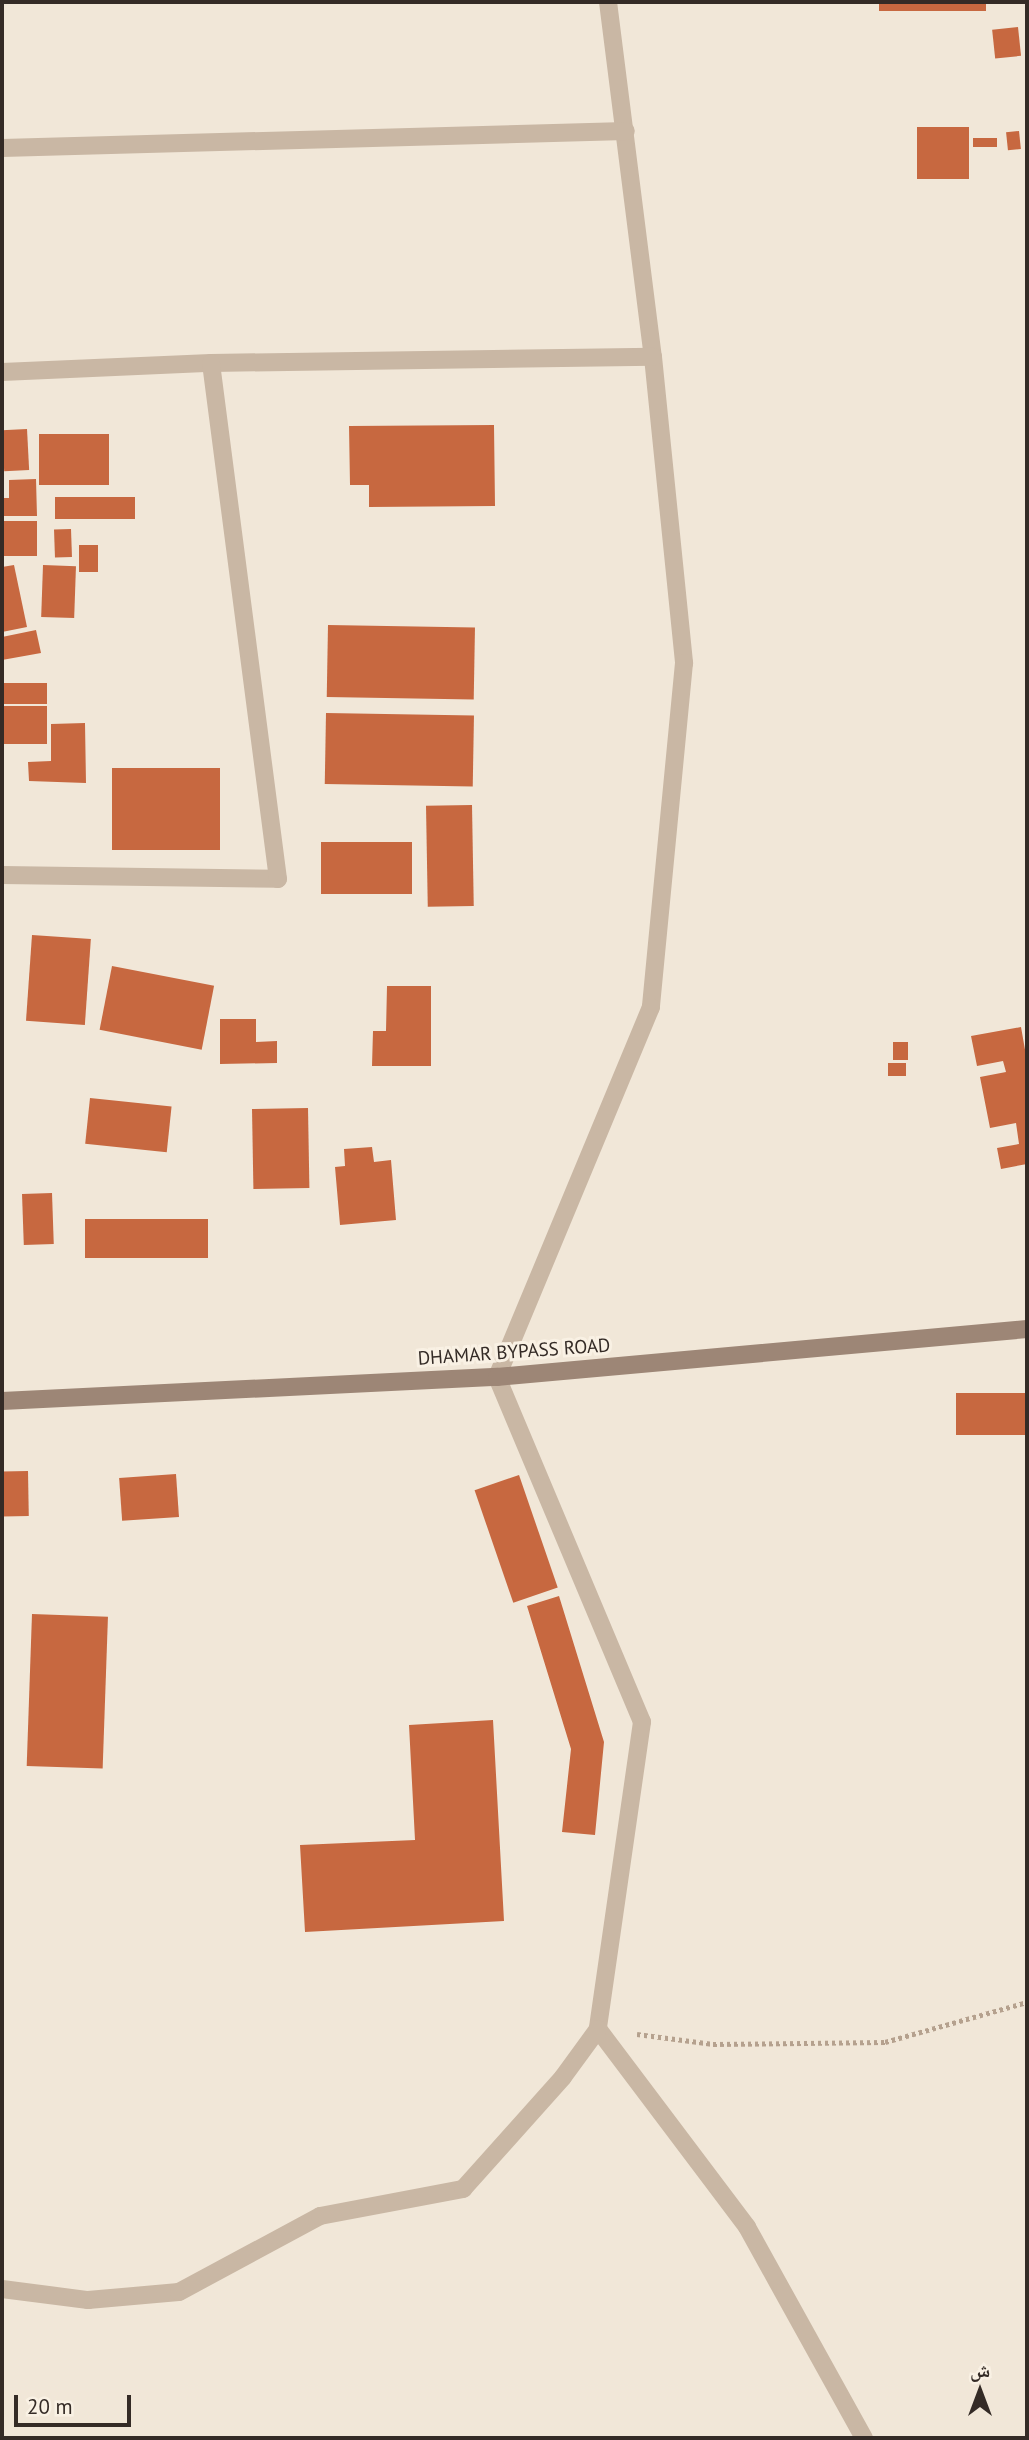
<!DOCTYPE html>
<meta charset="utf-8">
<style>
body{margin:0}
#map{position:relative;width:1029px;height:2440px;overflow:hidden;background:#f1e7d8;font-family:"PT Sans","Noto Naskh Arabic",sans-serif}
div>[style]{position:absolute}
.building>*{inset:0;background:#c76840;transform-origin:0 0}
.path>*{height:4.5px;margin-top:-2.25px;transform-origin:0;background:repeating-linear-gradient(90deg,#b5a18e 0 3.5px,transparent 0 7px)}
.minor>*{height:18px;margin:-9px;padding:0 9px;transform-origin:9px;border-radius:9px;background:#c9b7a4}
.secondary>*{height:18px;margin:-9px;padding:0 9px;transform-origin:9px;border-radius:9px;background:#9d8676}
span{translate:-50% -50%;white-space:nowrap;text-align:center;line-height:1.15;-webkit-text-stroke:6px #f9f1e4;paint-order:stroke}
.street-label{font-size:19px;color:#342b26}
.frame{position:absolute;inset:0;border:4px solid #342b26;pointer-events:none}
.north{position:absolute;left:945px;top:2356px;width:70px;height:70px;-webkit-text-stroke:5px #f9f1e4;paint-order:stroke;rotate:0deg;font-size:19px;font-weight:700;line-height:28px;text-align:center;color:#342b26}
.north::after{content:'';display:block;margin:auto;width:24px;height:32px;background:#342b26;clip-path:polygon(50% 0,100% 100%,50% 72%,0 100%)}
.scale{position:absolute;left:14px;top:2395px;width:117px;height:32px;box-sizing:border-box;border:4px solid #342b26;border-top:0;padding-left:9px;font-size:21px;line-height:24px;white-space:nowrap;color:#342b26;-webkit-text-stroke:5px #f9f1e4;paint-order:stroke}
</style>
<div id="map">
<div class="building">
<i style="left:879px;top:2px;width:107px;height:9px"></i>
<i style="left:1018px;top:27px;width:29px;height:26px;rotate:84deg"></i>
<i style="left:917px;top:127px;width:52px;height:52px"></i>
<i style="left:1019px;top:131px;width:18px;height:13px;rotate:84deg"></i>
<i style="left:973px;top:138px;width:24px;height:9px"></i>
<i style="clip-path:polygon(494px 425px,495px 506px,369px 507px,369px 485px,350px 485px,349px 426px)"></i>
<i style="left:27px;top:429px;width:41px;height:25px;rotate:87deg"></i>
<i style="left:39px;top:434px;width:70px;height:51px"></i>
<i style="clip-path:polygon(36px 479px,37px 516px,2px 516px,2px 498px,9px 498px,9px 480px)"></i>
<i style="left:55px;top:497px;width:80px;height:22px"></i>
<i style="left:2px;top:521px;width:35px;height:35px"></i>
<i style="left:71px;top:529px;width:28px;height:17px;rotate:88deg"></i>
<i style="left:79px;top:545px;width:19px;height:27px"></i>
<i style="clip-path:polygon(14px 565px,27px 627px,2px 632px,2px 567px)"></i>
<i style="left:43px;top:565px;width:33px;height:52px;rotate:2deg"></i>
<i style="left:328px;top:625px;width:147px;height:72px;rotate:1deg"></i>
<i style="clip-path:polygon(36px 630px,41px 653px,2px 660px,2px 637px)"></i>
<i style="left:47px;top:683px;width:21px;height:45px;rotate:90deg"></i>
<i style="left:47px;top:706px;width:38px;height:45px;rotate:90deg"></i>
<i style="left:326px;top:713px;width:148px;height:71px;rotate:1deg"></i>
<i style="clip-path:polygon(85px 723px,86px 783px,29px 781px,28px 762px,51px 761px,51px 724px)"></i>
<i style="left:112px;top:768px;width:108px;height:82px"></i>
<i style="left:472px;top:805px;width:101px;height:46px;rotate:89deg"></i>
<i style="left:321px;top:842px;width:91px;height:52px"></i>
<i style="left:32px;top:935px;width:59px;height:86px;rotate:4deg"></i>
<i style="left:112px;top:966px;width:104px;height:65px;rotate:11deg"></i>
<i style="clip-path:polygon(387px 986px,431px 986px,431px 1066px,372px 1066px,373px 1031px,386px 1031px)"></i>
<i style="clip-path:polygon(220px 1019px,256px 1019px,256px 1042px,277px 1041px,277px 1063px,220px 1064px)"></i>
<i style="clip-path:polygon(1021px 1027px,1027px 1061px,1027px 1164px,1001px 1169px,997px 1148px,1019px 1144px,1016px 1123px,990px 1128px,980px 1077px,1006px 1072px,1003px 1061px,977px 1066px,971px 1036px)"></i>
<i style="left:908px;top:1042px;width:18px;height:15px;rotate:90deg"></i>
<i style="left:888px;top:1063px;width:18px;height:13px"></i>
<i style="left:90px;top:1098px;width:82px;height:46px;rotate:6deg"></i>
<i style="left:308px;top:1108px;width:80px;height:56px;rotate:89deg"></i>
<i style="clip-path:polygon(372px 1147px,374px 1162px,391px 1160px,396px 1220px,340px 1225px,335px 1167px,345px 1166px,344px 1149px)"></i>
<i style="left:52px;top:1193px;width:51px;height:30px;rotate:88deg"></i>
<i style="left:208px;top:1219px;width:39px;height:123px;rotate:90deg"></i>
<i style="left:1027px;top:1393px;width:42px;height:71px;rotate:90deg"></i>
<i style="left:28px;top:1471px;width:45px;height:26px;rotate:89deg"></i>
<i style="left:176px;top:1474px;width:43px;height:57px;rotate:86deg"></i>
<i style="left:519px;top:1475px;width:119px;height:47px;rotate:71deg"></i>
<i style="clip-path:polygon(559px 1596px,604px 1742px,595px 1835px,562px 1832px,571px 1749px,527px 1606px)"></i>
<i style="left:32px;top:1614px;width:76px;height:152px;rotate:2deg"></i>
<i style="clip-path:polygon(493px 1720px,504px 1921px,305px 1932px,300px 1845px,415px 1840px,409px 1725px)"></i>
</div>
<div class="path">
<i style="left:637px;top:2034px;width:77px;rotate:7.5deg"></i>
<i style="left:713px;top:2044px;width:172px;rotate:-0.7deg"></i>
<i style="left:885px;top:2042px;width:148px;rotate:-15.7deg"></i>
</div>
<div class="minor">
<i style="left:608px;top:2px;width:358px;rotate:82.8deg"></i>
<i style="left:653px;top:357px;width:308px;rotate:84.2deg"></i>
<i style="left:684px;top:663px;width:346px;rotate:95.5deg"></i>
<i style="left:651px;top:1007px;width:401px;rotate:112.6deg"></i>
<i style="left:497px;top:1377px;width:374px;rotate:67.2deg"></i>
<i style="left:642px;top:1722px;width:310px;rotate:98.2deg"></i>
<i style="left:598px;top:2029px;width:248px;rotate:53deg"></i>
<i style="left:747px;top:2227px;width:241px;rotate:61deg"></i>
<i style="left:2px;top:148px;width:624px;rotate:-1.56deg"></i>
<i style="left:2px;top:372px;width:209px;rotate:-2.5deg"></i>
<i style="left:211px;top:363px;width:442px;rotate:-0.8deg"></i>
<i style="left:2px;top:875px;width:276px;rotate:0.8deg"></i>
<i style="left:278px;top:879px;width:520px;rotate:-97.4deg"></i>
<i style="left:2px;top:2289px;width:87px;rotate:7.3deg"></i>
<i style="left:88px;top:2300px;width:91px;rotate:-5deg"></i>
<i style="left:179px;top:2292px;width:160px;rotate:-28.3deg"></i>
<i style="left:320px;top:2216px;width:146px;rotate:-10.7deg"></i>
<i style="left:463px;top:2189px;width:150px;rotate:-48.2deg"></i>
<i style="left:563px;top:2077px;width:59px;rotate:-53.9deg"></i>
</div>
<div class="secondary">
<i style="left:2px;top:1401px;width:496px;rotate:-2.8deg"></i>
<i style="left:497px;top:1377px;width:532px;rotate:-5.17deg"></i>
</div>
<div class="street-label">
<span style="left:514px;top:1352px;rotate:-4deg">DHAMAR BYPASS ROAD</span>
</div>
<div class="frame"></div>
<div class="north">ش</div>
<div class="scale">20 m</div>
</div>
